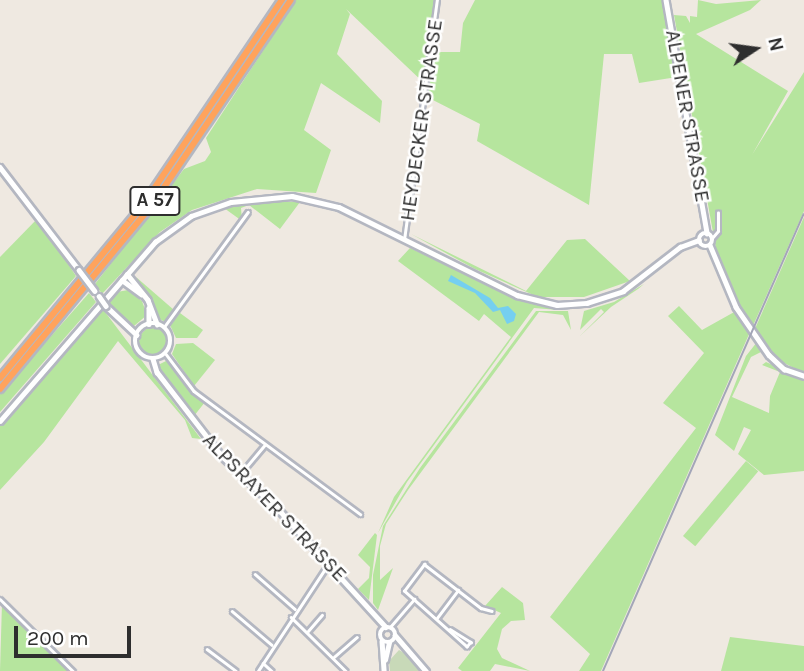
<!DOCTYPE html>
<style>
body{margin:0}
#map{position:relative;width:804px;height:671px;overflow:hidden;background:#efe9e1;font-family:Karla,sans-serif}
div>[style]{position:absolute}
.green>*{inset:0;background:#b6e59e;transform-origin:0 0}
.round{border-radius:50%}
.cemetery>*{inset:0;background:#c8d9b8}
.water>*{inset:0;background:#75cff0}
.roads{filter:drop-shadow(2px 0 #b4b7c1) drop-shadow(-2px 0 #b4b7c1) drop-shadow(0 2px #b4b7c1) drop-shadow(0 -2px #b4b7c1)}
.street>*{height:2.5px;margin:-1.25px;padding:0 1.25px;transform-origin:1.25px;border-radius:1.25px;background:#fff}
.secondary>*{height:4.5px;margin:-2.25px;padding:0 2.25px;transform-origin:2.25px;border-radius:2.25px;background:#fff}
.secondary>.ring{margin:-2.25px;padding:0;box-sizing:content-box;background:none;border:4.5px solid #fff;border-radius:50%}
.highway>*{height:6px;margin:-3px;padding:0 3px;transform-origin:3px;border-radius:3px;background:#ffa35c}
.rail>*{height:2px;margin:-1px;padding:0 1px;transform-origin:1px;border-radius:1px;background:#a3a6b8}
.bridges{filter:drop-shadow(2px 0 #b4b7c1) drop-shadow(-2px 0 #b4b7c1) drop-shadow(0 2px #b4b7c1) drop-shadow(0 -2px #b4b7c1)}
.secondary-bridge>*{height:4.5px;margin:-2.25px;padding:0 2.25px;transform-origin:2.25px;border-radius:2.25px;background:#fff}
span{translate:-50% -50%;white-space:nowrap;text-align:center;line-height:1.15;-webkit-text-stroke:5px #fff;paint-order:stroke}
.shield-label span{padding:2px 5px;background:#fff;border:2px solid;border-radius:5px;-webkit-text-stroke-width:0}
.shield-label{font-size:19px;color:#2e2e2e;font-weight:700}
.street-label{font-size:21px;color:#2e2e2e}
.north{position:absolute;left:720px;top:14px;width:70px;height:70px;-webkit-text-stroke:5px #fff;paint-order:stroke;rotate:77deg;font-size:19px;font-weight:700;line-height:28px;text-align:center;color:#2e2e2e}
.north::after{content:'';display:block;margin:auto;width:24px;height:32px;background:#2e2e2e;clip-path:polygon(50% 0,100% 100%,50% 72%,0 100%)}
.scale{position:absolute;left:14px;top:626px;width:117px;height:32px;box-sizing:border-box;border:4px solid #2e2e2e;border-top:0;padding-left:9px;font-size:21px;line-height:24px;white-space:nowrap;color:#2e2e2e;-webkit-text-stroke:5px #fff;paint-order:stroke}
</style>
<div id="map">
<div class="green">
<i style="clip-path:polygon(296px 0,437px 0,424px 83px,346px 9px,350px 14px,337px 54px,382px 101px,380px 123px,321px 83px,304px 130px,331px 150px,316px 193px,257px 189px,192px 210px,160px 232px,102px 294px,95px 284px,184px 169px,205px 161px,211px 152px,206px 138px)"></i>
<i style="clip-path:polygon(475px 0,664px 0,677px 77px,639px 83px,632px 54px,604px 54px,589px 205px,477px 141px,480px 124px,427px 97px,434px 52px,460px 52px,463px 23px)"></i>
<i style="clip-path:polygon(698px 0,716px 4px,761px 0,750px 10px,696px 34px,788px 91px,752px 155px,804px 72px,804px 211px,752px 328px,740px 311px,716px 249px,674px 15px,686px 16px,690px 23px,690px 16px,697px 17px)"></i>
<i style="clip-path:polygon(265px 201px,300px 202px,280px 229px,249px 205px,241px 208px,242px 221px,224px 208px)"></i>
<i style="clip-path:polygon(804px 217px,804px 373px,772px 357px,754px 331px)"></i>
<i style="clip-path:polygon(38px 218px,76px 276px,0 364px,0 257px)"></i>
<i style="clip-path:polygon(411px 234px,526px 291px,567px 240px,585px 239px,630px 281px,584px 297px,538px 297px,475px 269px)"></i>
<i style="clip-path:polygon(410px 248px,520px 300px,559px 310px,534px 308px,407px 482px,378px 533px,394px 497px,511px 337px,484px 314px,479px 321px,398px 261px)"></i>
<i style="clip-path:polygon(136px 277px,174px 310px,165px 322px,156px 317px)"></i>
<i style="clip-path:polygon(644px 284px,638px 289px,611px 307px,579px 337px,604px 312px,601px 309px,580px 330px,584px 311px,614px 302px)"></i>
<i style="clip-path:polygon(128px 290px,142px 301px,147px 315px,134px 326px,122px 322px,107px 303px,117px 292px)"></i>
<i style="clip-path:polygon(89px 293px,96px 302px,0 412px,0 394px)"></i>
<i style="clip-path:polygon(679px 306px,702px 330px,736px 311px,750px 332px,601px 671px,579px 671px,590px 654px,550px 617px,696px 428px,663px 403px,704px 353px,668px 316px)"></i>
<i style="clip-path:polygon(102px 308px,201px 439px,192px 438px,185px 420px,118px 341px,44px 442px,0 490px,0 426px)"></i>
<i style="clip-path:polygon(536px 311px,568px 311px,571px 330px,563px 315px,539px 312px,408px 490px,386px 524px,380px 546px,380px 580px,393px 568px,378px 610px,373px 603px,373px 575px,383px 526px,420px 468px)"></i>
<i style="clip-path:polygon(180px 313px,203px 330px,197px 338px,176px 338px,170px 325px)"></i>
<i class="round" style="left:139px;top:327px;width:30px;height:30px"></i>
<i style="clip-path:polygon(757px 342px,763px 351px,751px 357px,732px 397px,769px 413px,770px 396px,780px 372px,762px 365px,766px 362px,804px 379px,804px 471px,764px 475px,738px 454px,751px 430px,744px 427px,734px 451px,715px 435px,746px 356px)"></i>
<i style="clip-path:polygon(193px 343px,215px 360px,194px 386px,172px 354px,176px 344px)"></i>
<i style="clip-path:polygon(168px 360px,184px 384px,205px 402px,194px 416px,160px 371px,158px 365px)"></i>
<i style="left:746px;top:461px;width:16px;height:98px;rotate:40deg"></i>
<i style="clip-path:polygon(375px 533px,377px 535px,369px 600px,358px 589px,369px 578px,370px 567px,358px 555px)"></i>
<i style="clip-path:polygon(502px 587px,523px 603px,525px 620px,511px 621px,502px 629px,497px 649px,502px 658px,530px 671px,495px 664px,490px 671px,462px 671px,458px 668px,501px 613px,485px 606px)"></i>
<i style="clip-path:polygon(2px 603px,25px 625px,72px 671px,0 671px)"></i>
<i style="clip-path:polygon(730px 637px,804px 646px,804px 671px,721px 671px)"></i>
</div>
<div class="cemetery">
<i style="clip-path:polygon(399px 650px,406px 654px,420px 671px,390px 671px,389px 661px)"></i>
</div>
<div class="water">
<i style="clip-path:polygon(451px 275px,490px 298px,498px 308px,508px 306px,516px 314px,514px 321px,507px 324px,500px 310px,493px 312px,475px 293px,448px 281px)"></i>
</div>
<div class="roads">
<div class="street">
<i style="left:712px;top:238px;width:9px;rotate:-49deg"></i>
<i style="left:718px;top:231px;width:18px;rotate:-90deg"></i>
<i style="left:404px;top:240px;width:242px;rotate:-82.2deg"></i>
<i style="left:164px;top:327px;width:142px;rotate:-53.9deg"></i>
<i style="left:166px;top:354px;width:46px;rotate:52.9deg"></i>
<i style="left:194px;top:391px;width:207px;rotate:36.5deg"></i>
<i style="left:242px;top:472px;width:35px;rotate:-50deg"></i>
<i style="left:255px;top:574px;width:53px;rotate:41.2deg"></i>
<i style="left:0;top:599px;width:103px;rotate:44.6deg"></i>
<i style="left:232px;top:611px;width:52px;rotate:40.4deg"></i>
<i style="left:291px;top:617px;width:77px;rotate:44.5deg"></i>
<i style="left:437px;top:618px;width:35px;rotate:-53deg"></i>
<i style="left:390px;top:627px;width:37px;rotate:-49deg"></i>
<i style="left:450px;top:629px;width:25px;rotate:32deg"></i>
<i style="left:471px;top:642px;width:6px;rotate:129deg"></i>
<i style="left:308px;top:631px;width:21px;rotate:-49deg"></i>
<i style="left:467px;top:647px;width:84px;rotate:-138.4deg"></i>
<i style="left:404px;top:591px;width:34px;rotate:-53deg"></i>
<i style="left:424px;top:564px;width:72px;rotate:37.7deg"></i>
<i style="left:481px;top:608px;width:11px;rotate:15deg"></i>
<i style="left:207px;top:649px;width:36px;rotate:37deg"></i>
<i style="left:334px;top:657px;width:30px;rotate:-41deg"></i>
<i style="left:263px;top:663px;width:12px;rotate:42deg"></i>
<i style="left:258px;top:671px;width:126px;rotate:-56.7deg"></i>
</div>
<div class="secondary">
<i style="left:666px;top:0;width:237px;rotate:80deg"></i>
<i style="left:0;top:167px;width:130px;rotate:52.5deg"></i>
<i class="ring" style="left:699px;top:233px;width:9.5px;height:9.5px"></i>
<i style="left:710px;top:245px;width:67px;rotate:67.2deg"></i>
<i style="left:736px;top:307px;width:58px;rotate:55.5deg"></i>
<i style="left:769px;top:355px;width:21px;rotate:43deg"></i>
<i style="left:784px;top:369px;width:21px;rotate:19deg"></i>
<i style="left:127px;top:274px;width:33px;rotate:51deg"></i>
<i style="left:148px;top:300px;width:26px;rotate:69deg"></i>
<i style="left:122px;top:280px;width:24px;rotate:36deg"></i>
<i style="left:106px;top:306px;width:42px;rotate:43.1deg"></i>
<i style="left:149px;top:308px;width:16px;rotate:90deg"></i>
<i class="ring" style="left:135px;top:323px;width:31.5px;height:31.5px"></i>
<i style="left:153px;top:359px;width:14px;rotate:73deg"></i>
<i style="left:157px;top:372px;width:106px;rotate:52.3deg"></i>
<i style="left:222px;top:456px;width:80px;rotate:43.5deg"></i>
<i style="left:280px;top:511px;width:157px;rotate:47.6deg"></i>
<i style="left:0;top:421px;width:237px;rotate:-49.1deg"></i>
<i style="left:155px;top:242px;width:44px;rotate:-35.8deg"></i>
<i style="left:191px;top:216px;width:42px;rotate:-19.3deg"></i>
<i style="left:231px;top:202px;width:61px;rotate:-5.6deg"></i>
<i style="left:292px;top:196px;width:48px;rotate:13.2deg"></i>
<i style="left:339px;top:207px;width:199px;rotate:26.3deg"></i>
<i style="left:517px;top:295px;width:41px;rotate:14deg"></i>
<i style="left:557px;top:305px;width:30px;rotate:-4deg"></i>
<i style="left:587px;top:303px;width:38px;rotate:-18deg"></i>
<i style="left:623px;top:291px;width:72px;rotate:-37.7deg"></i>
<i style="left:680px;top:247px;width:20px;rotate:-20deg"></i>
<i class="ring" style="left:380px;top:627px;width:11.5px;height:11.5px"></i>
<i style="left:395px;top:635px;width:48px;rotate:49.3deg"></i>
<i style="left:382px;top:641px;width:30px;rotate:86deg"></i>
<i style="left:385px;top:660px;width:18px;rotate:-77deg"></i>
</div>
<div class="highway">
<i style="left:0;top:378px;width:224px;rotate:-50.4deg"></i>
<i style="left:143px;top:205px;width:248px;rotate:-55.9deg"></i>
<i style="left:0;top:389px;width:235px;rotate:-50.4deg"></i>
<i style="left:150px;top:208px;width:251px;rotate:-55.9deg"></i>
</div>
</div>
<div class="rail">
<i style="left:603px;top:671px;width:499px;rotate:-66.3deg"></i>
</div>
<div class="bridges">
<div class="secondary-bridge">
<i style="left:79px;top:270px;width:26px;rotate:53deg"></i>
<i style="left:99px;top:296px;width:12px;rotate:55deg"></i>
</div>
</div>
<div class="shield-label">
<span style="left:155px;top:201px">A 57</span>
</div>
<div class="street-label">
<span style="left:688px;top:116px;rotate:80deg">ALPENER STRASSE</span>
<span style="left:421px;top:120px;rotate:-82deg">HEYDECKER STRASSE</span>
<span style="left:275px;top:507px;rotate:46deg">ALPSRAYER STRASSE</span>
</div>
<div class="north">N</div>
<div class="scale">200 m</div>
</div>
